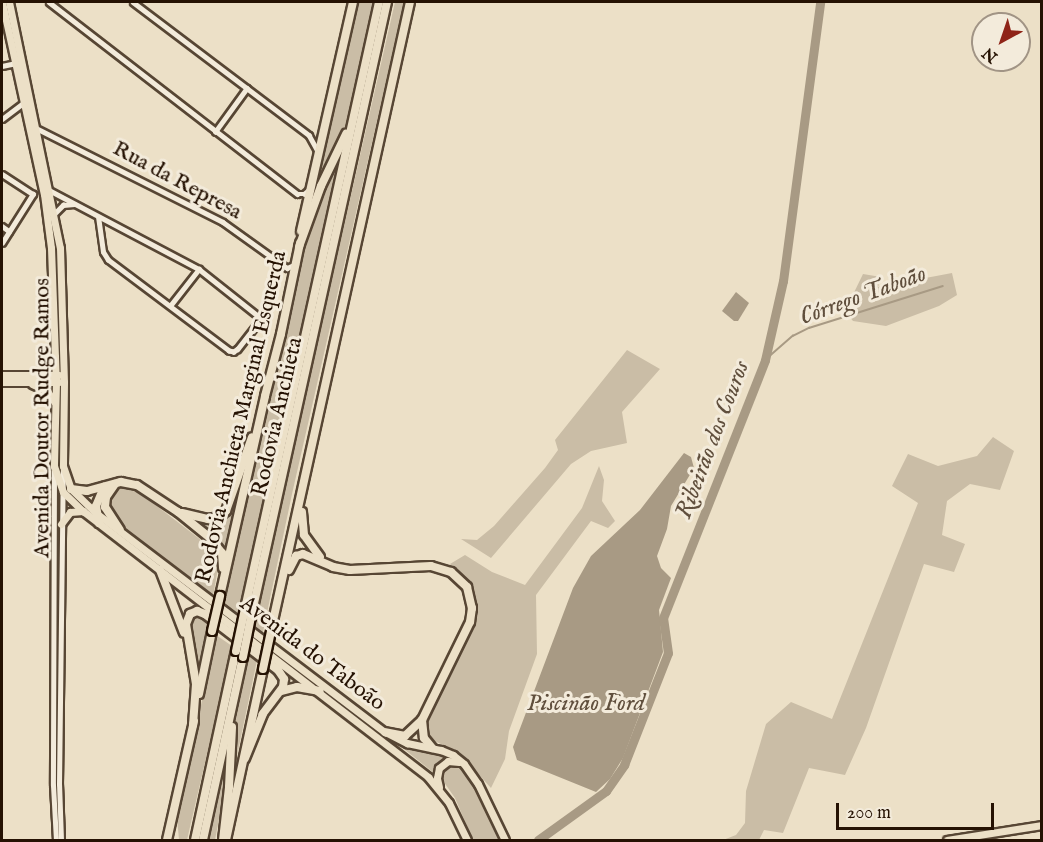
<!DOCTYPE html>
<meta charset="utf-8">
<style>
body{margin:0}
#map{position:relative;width:1043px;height:842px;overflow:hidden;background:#ece0c7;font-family:"IM FELL English",serif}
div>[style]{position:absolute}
.green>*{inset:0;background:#cabda6}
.water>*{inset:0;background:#a89a84}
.stream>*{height:1.5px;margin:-0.75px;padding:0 0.75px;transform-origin:0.75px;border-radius:0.75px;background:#a89a84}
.river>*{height:9px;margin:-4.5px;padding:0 4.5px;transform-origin:4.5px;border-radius:4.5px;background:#a89a84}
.roads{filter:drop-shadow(2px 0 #574634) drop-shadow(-2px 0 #574634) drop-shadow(0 2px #574634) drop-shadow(0 -2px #574634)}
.minor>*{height:4.5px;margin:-2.25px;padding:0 2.25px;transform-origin:2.25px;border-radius:2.25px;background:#f3ebdb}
.tertiary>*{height:5px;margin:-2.5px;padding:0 2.5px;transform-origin:2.5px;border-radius:2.5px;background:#f3ebdb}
.primary>*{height:7px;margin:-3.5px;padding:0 3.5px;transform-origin:3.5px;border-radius:3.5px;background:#ece0c7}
.trunk>*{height:8px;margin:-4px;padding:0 4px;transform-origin:4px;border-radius:4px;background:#ece0c7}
.motorway>*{height:8px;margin:-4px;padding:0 4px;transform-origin:4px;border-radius:4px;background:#ece0c7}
.bridges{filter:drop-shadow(2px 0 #251203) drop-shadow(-2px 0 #251203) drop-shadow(0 2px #251203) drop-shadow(0 -2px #251203)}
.trunk-bridge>*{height:8px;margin:-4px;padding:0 4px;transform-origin:4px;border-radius:4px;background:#ece0c7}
.motorway-bridge>*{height:8px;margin:-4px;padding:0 4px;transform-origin:4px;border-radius:4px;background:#ece0c7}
span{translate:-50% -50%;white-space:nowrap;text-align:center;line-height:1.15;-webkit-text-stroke:6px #f3ebdb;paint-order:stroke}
.street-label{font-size:22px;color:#251203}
.water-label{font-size:24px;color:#604f3d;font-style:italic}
.frame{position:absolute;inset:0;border:3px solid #251203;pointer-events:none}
.north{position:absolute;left:971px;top:12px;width:60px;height:60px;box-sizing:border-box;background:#f3ebdb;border:2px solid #a19485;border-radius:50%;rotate:220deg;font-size:16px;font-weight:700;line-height:24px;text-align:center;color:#251203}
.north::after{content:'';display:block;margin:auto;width:21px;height:27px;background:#8f2418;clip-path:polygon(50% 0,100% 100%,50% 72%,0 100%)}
.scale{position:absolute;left:836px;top:803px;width:158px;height:27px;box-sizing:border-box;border:3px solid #251203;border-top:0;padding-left:8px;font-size:18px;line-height:21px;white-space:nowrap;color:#251203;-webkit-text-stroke:4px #f3ebdb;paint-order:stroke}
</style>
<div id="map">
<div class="green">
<i style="clip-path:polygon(357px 2px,374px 2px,346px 126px,311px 206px)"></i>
<i style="clip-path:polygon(395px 2px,404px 2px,292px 494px,234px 770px,233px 734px,277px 521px)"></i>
<i style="clip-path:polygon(336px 165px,337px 169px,238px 613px,225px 603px,226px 592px,272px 379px,307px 236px,327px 182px)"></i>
<i style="clip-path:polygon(952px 273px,957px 295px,939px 306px,886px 326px,853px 321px,845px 311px,863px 274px,881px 277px,878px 287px)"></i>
<i style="clip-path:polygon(627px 350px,660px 369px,622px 412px,627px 443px,591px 451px,571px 464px,491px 558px,461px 539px,477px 540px,494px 526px,545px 468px,558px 450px,555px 440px)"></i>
<i style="clip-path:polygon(993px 437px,1014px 451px,1000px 490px,970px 484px,947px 501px,942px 535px,965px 544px,954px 572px,924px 564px,866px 728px,845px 775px,809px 768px,783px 833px,764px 830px,759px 840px,723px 840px,736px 835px,745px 823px,746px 791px,766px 724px,791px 702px,832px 719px,918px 503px,892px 486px,908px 454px,938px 466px,977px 456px)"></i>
<i style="clip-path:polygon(599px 466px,604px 480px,602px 501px,615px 521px,608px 528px,591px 521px,536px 595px,537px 654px,509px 731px,505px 759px,491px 788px,458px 752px,426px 737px,425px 723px,477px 619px,474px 596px,469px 584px,450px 564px,465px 555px,492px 572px,525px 585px,582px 508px)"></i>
<i style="clip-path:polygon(123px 488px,140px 493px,214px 550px,219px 563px,213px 596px,119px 524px,109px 511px,108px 501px,113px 491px)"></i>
<i style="clip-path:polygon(236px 495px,237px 495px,224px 554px,193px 521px,211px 522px,223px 518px,232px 506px)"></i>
<i style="clip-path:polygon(197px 614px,208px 622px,209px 625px,197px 678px,190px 619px)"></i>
<i style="clip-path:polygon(216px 635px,232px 646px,187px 840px,179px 840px,177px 817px)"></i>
<i style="clip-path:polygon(394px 741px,435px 750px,452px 757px,440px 760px,434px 773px)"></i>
<i style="clip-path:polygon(447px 764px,458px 765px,471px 780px,500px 840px,473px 840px,455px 798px,441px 778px,443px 767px)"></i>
<i style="clip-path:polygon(224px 765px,224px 793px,215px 840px,207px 840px)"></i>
</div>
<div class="water">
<i style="clip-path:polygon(736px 292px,749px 303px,738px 321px,734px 321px,722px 311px)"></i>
<i style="clip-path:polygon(684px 453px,691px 457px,694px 468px,671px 506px,667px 529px,657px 556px,661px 568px,671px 578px,659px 610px,663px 652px,623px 758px,610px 779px,596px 792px,517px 760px,513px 747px,573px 588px,591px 556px,640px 510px)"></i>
</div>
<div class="stream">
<i style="left:765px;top:360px;width:37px;rotate:-41deg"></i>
<i style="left:793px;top:336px;width:18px;rotate:-27deg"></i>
<i style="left:809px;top:328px;width:140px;rotate:-17.4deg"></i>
</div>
<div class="river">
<i style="left:538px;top:840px;width:84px;rotate:-35.8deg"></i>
<i style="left:606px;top:791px;width:32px;rotate:-55deg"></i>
<i style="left:624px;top:765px;width:120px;rotate:-68.6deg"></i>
<i style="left:668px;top:653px;width:35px;rotate:-98deg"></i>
<i style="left:663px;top:618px;width:277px;rotate:-68.4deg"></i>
<i style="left:765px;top:360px;width:81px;rotate:-77.2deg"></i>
<i style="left:783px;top:281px;width:281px;rotate:-82.4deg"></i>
</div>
<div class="roads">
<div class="minor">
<i style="left:49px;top:2px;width:314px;rotate:37.7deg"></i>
<i style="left:297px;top:194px;width:7px"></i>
<i style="left:304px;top:194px;width:8px;rotate:-40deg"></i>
<i style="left:133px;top:2px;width:221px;rotate:37.1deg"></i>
<i style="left:309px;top:135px;width:18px;rotate:61deg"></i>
<i style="left:2px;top:66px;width:14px;rotate:-12deg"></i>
<i style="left:2px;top:119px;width:26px;rotate:-37deg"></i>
<i style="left:36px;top:128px;width:209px;rotate:26.7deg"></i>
<i style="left:223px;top:222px;width:79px;rotate:35.7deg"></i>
<i style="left:287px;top:268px;width:10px;rotate:-24deg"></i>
<i style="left:215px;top:132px;width:54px;rotate:-54deg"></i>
<i style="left:2px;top:174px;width:37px;rotate:33deg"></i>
<i style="left:49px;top:190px;width:170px;rotate:27.8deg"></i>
<i style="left:199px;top:269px;width:74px;rotate:38.4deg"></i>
<i style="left:257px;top:315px;width:7px;rotate:63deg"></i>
<i style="left:260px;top:321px;width:36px;rotate:128deg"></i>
<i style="left:238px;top:349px;width:5px;rotate:143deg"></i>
<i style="left:234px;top:352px;width:5px;rotate:-169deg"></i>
<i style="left:229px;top:351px;width:151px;rotate:-143.1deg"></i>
<i style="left:108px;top:260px;width:9px;rotate:-122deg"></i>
<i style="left:103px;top:252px;width:35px;rotate:-98deg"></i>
<i style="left:54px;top:214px;width:13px;rotate:-45deg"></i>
<i style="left:63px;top:205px;width:11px;rotate:-5deg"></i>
<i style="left:2px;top:226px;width:9px;rotate:36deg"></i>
<i style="left:2px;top:243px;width:58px;rotate:-57.7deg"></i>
<i style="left:170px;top:306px;width:47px;rotate:-51.9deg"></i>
</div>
<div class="tertiary">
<i style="left:54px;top:471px;width:314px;rotate:90.2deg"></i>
<i style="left:53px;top:785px;width:55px;rotate:86.9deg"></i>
<i style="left:61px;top:840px;width:56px;rotate:-92deg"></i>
<i style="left:59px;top:784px;width:314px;rotate:-89.3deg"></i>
</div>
<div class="primary">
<i style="left:2px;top:2px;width:197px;rotate:77.7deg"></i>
<i style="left:44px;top:194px;width:54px;rotate:82.6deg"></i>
<i style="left:51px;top:248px;width:134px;rotate:87.9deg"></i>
<i style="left:56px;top:382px;width:84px;rotate:91.4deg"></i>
<i style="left:54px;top:466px;width:28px;rotate:71deg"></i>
<i style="left:63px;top:492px;width:28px;rotate:44deg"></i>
<i style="left:83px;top:511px;width:436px;rotate:37.6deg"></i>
<i style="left:428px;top:777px;width:33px;rotate:51deg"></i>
<i style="left:449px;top:803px;width:41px;rotate:64.1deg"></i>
<i style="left:9px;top:2px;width:251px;rotate:78.3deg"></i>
<i style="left:60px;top:248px;width:134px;rotate:88.3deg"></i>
<i style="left:64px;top:382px;width:84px;rotate:90.7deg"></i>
<i style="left:63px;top:466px;width:24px;rotate:71deg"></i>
<i style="left:71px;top:489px;width:35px;rotate:44deg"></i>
<i style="left:96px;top:513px;width:363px;rotate:37.2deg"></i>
<i style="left:385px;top:732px;width:25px;rotate:27deg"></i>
<i style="left:407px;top:743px;width:35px;rotate:12deg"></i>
<i style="left:441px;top:750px;width:13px;rotate:23deg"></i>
<i style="left:453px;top:755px;width:14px;rotate:39deg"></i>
<i style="left:464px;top:764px;width:24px;rotate:55deg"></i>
<i style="left:478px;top:784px;width:62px;rotate:64.3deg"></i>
<i style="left:2px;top:375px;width:57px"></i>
<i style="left:32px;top:376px;width:19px;rotate:-35deg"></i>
<i style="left:48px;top:365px;width:11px;rotate:-52deg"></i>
<i style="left:2px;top:382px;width:57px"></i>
<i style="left:32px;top:384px;width:17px;rotate:25deg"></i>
<i style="left:47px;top:391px;width:14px;rotate:56deg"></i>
<i style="left:61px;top:524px;width:15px;rotate:-53deg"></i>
<i style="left:70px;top:512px;width:13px;rotate:-4deg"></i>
<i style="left:439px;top:787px;width:9px;rotate:-103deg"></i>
<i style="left:437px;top:778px;width:10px;rotate:-79deg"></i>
<i style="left:439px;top:768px;width:11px;rotate:-38deg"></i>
<i style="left:448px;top:761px;width:11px;rotate:5deg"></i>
<i style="left:947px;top:840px;width:96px;rotate:-9deg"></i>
</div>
<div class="trunk">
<i style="left:301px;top:231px;width:235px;rotate:-77.2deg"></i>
<i style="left:115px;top:484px;width:16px;rotate:125deg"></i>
<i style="left:106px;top:497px;width:10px;rotate:96deg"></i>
<i style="left:105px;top:507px;width:27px;rotate:57deg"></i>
<i style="left:71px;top:489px;width:16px;rotate:7deg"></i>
<i style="left:87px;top:491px;width:35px;rotate:-15deg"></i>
<i style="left:121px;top:482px;width:16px;rotate:11deg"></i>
<i style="left:137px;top:485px;width:49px;rotate:33.4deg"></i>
<i style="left:178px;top:512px;width:40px;rotate:39deg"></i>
<i style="left:209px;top:537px;width:21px;rotate:51deg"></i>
<i style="left:222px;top:553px;width:15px;rotate:86deg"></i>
<i style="left:302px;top:512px;width:23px;rotate:85deg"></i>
<i style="left:304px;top:535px;width:27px;rotate:54deg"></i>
<i style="left:182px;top:513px;width:27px;rotate:13deg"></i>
<i style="left:208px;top:519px;width:10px;rotate:-11deg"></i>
<i style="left:218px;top:517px;width:10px;rotate:-37deg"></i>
<i style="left:226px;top:511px;width:78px;rotate:-70.6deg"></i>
<i style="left:99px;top:523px;width:17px;rotate:-100deg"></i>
<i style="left:96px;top:506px;width:21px;rotate:-67deg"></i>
<i style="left:160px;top:570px;width:67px;rotate:69.1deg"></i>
<i style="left:289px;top:570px;width:16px;rotate:-63deg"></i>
<i style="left:296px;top:556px;width:7px;rotate:-16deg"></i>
<i style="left:303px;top:554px;width:33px;rotate:23deg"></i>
<i style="left:333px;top:567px;width:17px;rotate:10deg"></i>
<i style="left:350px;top:570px;width:81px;rotate:-2.8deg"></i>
<i style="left:431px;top:566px;width:21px;rotate:17deg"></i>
<i style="left:451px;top:572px;width:22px;rotate:43deg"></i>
<i style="left:467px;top:587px;width:22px;rotate:77deg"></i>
<i style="left:472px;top:608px;width:14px;rotate:98deg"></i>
<i style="left:470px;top:622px;width:109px;rotate:116.1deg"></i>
<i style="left:422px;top:720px;width:23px;rotate:137deg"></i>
<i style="left:405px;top:736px;width:20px;rotate:-169deg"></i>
<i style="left:220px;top:596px;width:205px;rotate:-77.3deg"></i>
<i style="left:265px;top:396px;width:64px;rotate:-75.5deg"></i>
<i style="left:281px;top:334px;width:93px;rotate:-78.2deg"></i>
<i style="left:271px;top:630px;width:643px;rotate:-77.52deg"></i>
<i style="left:281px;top:691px;width:16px;rotate:-14deg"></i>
<i style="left:297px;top:687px;width:23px;rotate:10deg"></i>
<i style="left:199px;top:694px;width:64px;rotate:-78.3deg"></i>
<i style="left:422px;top:720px;width:18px;rotate:84deg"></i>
<i style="left:424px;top:738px;width:13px;rotate:51deg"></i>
<i style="left:193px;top:725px;width:41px;rotate:-85.8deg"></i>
<i style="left:196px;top:684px;width:61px;rotate:-99.5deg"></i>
<i style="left:186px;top:624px;width:11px;rotate:-68deg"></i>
<i style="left:190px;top:614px;width:8px;rotate:-23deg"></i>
<i style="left:197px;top:611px;width:9px;rotate:21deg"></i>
<i style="left:205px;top:614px;width:92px;rotate:37.5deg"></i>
<i style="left:278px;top:670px;width:11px;rotate:56deg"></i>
<i style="left:284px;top:679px;width:8px;rotate:97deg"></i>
<i style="left:283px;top:687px;width:34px;rotate:127deg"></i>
<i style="left:263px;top:714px;width:48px;rotate:112.2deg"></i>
<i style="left:167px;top:840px;width:122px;rotate:-77.2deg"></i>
<i style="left:226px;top:840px;width:175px;rotate:-77.8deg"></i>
</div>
<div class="motorway">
<i style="left:299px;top:247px;width:65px;rotate:-70.2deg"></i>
<i style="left:321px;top:186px;width:58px;rotate:-64.3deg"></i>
<i style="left:244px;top:613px;width:626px;rotate:-77.54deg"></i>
<i style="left:251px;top:617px;width:630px;rotate:-77.53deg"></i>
<i style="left:195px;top:840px;width:193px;rotate:-77.8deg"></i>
<i style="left:203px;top:840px;width:187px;rotate:-77.7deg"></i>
<i style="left:223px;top:840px;width:53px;rotate:-83.5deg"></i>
<i style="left:229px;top:787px;width:60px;rotate:-87.1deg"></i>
</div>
</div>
<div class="bridges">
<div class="trunk-bridge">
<i style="left:212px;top:631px;width:36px;rotate:-77deg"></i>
<i style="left:263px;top:669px;width:40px;rotate:-78deg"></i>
</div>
<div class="motorway-bridge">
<i style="left:236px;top:651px;width:39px;rotate:-78deg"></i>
<i style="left:243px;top:657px;width:41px;rotate:-78.7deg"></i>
</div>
</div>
<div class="street-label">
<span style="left:177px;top:181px;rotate:28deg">Rua da Represa</span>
<span style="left:242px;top:417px;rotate:-77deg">Rodovia Anchieta Marginal Esquerda</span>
<span style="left:278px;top:417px;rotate:-77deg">Rodovia Anchieta</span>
<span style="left:43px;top:418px;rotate:-90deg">Avenida Doutor Rudge Ramos</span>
<span style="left:312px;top:654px;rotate:37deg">Avenida do Taboão</span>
</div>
<div class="water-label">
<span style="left:863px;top:296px;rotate:-20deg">Córrego Taboão</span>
<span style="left:713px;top:440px;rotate:-69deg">Ribeirão dos Couros</span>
<span style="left:586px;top:704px">Piscinão Ford</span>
</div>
<div class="frame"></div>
<div class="north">N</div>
<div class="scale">200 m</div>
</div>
